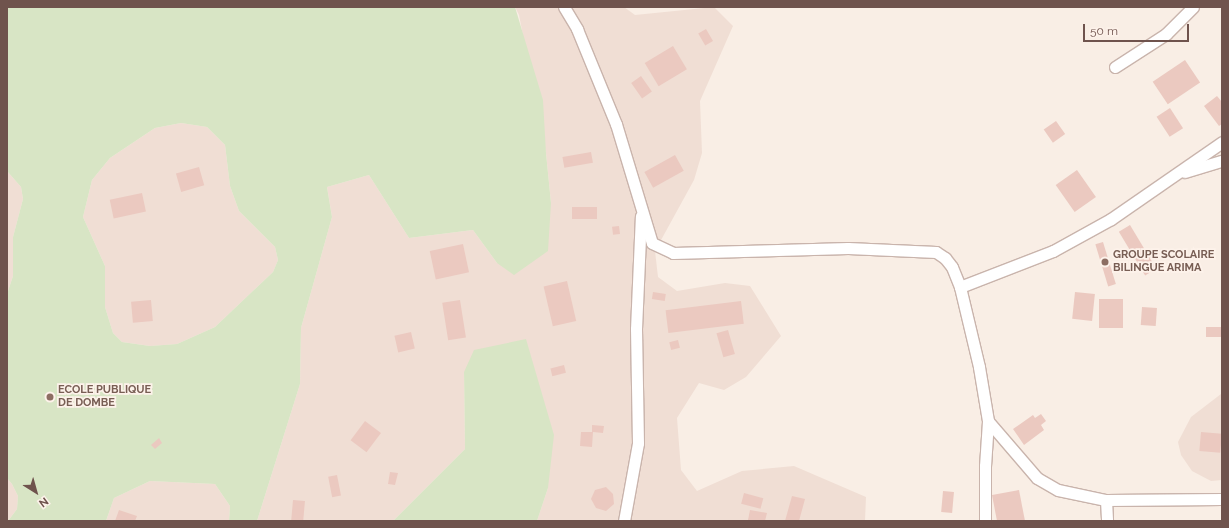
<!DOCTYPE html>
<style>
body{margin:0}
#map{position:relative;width:1229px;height:528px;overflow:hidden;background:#f9eee5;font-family:Raleway,sans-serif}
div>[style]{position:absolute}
.residential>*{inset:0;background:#f0ded4}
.green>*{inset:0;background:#d8e5c5}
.building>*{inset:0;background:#ebc9c0;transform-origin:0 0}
.roads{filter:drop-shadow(1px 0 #c9b4ac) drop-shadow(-1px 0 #c9b4ac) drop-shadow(0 1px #c9b4ac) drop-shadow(0 -1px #c9b4ac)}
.minor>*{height:11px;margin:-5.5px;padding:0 5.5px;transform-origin:5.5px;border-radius:5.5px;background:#fff}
.dots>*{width:11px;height:11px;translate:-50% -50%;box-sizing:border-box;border:2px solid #fdf2ea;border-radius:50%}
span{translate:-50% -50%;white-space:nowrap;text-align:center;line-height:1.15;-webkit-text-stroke:3.5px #fdf2ea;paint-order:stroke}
.education-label{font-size:11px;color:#785e54;font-weight:700}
.left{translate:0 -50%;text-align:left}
.frame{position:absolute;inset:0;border:8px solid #6f534d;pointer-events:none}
.north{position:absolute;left:16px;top:472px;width:40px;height:40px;-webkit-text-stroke:3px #fdf2ea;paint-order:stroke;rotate:143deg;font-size:11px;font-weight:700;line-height:16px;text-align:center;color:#6f534d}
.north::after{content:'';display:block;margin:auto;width:14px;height:18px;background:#6f534d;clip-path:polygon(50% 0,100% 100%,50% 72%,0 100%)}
.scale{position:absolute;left:1083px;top:24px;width:106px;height:18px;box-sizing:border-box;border:2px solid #6f534d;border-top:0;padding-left:5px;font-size:12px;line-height:14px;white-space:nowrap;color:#6f534d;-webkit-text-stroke:3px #fdf2ea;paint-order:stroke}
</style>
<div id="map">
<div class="residential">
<i style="clip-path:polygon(515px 7px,624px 7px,635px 15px,714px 7px,733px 26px,700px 101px,702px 153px,694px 180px,655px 251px,658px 277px,677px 291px,725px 283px,750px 286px,781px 336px,746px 377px,724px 390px,699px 383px,677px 418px,681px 470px,697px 491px,742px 471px,794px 466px,866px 497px,865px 521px,537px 521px,548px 488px,464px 372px,465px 449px,393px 521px,257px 521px,300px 384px,301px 328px,332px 217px,327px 187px,369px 175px,409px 238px,473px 230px,497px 263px,551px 203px,546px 153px,519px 15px)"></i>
<i style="clip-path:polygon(181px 123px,207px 127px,225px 145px,230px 186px,239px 211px,275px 247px,278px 260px,273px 272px,215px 327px,177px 344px,150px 346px,122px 342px,113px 333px,105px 307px,105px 266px,83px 217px,92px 180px,110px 158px,155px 128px)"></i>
<i style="clip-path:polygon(7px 171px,21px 187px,23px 199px,13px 237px,13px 276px,7px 294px)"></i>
<i style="clip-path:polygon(1221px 394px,1222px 480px,1211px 481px,1192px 471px,1181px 455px,1178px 442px,1191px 417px)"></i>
<i style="clip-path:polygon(7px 478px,12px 484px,18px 496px,17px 509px,8px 521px)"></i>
<i style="clip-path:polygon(150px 481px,215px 484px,230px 506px,229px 521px,106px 521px,114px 498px)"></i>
</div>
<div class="green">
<i style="clip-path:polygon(evenodd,7px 7px,515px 7px,543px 100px,546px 153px,551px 203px,548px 251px,514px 275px,497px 263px,473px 230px,409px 238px,369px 175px,327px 187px,332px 217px,301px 328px,300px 384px,257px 521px,229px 521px,230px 506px,215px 484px,150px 481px,114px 498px,106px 521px,8px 521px,17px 509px,18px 496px,12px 484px,7px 478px,7px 294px,13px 276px,13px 237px,23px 199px,21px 187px,7px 171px,7px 7px,181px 123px,207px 127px,225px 145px,230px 186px,239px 211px,275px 247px,278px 260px,273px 272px,215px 327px,177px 344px,150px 346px,122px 342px,113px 333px,105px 307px,105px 266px,83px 217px,92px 180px,110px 158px,155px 128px,181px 123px)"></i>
<i style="clip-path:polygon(526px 339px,554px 435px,548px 488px,537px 521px,393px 521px,465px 449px,464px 372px,474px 350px)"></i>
</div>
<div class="building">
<i style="left:706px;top:29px;width:14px;height:9px;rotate:60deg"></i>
<i style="left:673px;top:46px;width:27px;height:33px;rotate:59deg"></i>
<i style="left:1185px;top:60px;width:27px;height:39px;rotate:56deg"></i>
<i style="left:641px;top:76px;width:19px;height:12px;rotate:55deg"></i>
<i style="clip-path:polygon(1217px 96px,1222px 102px,1222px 124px,1219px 126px,1204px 106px)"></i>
<i style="left:1170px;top:108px;width:24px;height:16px;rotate:57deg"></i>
<i style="left:1056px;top:121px;width:16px;height:15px;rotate:55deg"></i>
<i style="left:591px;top:152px;width:11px;height:29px;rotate:80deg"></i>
<i style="left:675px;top:155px;width:18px;height:35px;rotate:61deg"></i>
<i style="left:199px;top:167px;width:19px;height:24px;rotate:74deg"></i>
<i style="left:1077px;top:170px;width:33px;height:26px;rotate:55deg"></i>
<i style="left:142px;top:193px;width:19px;height:33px;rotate:78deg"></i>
<i style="left:597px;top:207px;width:12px;height:25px;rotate:90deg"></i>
<i style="left:1130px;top:225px;width:51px;height:13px;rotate:59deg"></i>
<i style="left:619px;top:226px;width:8px;height:7px;rotate:83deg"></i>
<i style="left:1103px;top:242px;width:44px;height:8px;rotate:73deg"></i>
<i style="left:463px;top:244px;width:29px;height:34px;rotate:78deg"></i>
<i style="left:567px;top:281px;width:41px;height:24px;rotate:77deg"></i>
<i style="left:653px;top:292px;width:13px;height:7px;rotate:9deg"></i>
<i style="left:1075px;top:292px;width:20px;height:27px;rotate:6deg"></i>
<i style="left:1099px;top:299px;width:24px;height:29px"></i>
<i style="left:151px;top:300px;width:21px;height:20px;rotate:85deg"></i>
<i style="left:460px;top:300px;width:38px;height:18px;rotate:81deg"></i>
<i style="left:741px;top:301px;width:23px;height:76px;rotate:83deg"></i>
<i style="left:1142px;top:307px;width:15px;height:18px;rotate:4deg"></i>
<i style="left:1206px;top:327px;width:16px;height:10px"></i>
<i style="left:728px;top:330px;width:25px;height:12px;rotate:74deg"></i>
<i style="left:411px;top:332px;width:17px;height:17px;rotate:77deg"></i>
<i style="left:678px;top:340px;width:8px;height:9px;rotate:76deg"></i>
<i style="left:564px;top:365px;width:8px;height:14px;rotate:76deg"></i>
<i style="clip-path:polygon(1041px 414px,1046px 421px,1041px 425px,1044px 430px,1024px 445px,1013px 429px,1033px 415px,1035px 418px)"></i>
<i style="left:365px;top:421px;width:20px;height:24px;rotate:37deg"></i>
<i style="clip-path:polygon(592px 425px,604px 426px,603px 433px,593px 432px,592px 447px,580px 446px,581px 432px,592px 432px)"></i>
<i style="left:1201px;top:432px;width:21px;height:19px;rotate:5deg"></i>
<i style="clip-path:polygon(159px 438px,162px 443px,155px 449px,151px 445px)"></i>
<i style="clip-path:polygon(390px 472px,398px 473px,395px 485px,388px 484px)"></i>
<i style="left:337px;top:475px;width:21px;height:9px;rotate:79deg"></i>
<i style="clip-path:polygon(606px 487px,613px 494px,614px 504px,606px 511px,596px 508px,591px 499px,595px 490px)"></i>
<i style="clip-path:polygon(1019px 490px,1025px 521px,997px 521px,992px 495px)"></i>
<i style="left:943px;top:491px;width:11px;height:21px;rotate:5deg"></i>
<i style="left:744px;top:493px;width:20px;height:11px;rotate:15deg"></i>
<i style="clip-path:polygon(792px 496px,805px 499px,799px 521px,785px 521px)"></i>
<i style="left:293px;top:500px;width:12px;height:20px;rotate:5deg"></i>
<i style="clip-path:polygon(119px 510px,137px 516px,135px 521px,115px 521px)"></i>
<i style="clip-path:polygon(750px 510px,767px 513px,765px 521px,748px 520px)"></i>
</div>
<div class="roads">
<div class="minor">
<i style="left:564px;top:7px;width:26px;rotate:59deg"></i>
<i style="left:577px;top:29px;width:103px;rotate:67.7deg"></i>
<i style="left:616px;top:124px;width:124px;rotate:73.2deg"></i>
<i style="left:652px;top:243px;width:23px;rotate:25deg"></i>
<i style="left:673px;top:253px;width:175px;rotate:-1.6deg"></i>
<i style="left:848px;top:248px;width:88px;rotate:2.6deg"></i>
<i style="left:936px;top:252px;width:11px;rotate:34deg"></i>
<i style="left:945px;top:258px;width:11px;rotate:52deg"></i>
<i style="left:952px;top:267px;width:22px;rotate:68deg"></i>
<i style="left:960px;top:287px;width:82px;rotate:76.6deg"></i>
<i style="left:979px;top:367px;width:55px;rotate:80.5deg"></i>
<i style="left:988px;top:421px;width:45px;rotate:93.8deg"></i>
<i style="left:985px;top:466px;width:55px;rotate:90deg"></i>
<i style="left:1115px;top:67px;width:61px;rotate:-32.9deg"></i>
<i style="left:1166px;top:34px;width:38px;rotate:-45deg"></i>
<i style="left:1185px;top:172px;width:39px;rotate:-17deg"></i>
<i style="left:960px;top:287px;width:100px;rotate:-21.2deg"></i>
<i style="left:1053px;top:251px;width:66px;rotate:-28.9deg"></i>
<i style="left:1111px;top:219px;width:135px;rotate:-34.7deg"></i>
<i style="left:988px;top:421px;width:75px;rotate:49.3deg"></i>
<i style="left:1037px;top:478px;width:24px;rotate:30deg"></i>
<i style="left:1058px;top:490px;width:49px;rotate:11.8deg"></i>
<i style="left:1106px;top:500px;width:21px;rotate:87deg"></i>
<i style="left:1106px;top:500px;width:116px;rotate:-0.5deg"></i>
<i style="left:624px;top:521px;width:79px;rotate:-79.8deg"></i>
<i style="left:638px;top:443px;width:114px;rotate:-91deg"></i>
<i style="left:636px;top:329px;width:113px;rotate:-87.5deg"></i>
</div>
</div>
<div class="dots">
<i style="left:1105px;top:262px;background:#8d6e63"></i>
<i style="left:50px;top:397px;background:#8d6e63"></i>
</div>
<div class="education-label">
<span class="left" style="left:1113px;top:262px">GROUPE SCOLAIRE<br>BILINGUE ARIMA</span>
<span class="left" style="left:58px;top:397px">ECOLE PUBLIQUE<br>DE DOMBE</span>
</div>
<div class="frame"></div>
<div class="north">N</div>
<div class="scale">50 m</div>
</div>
